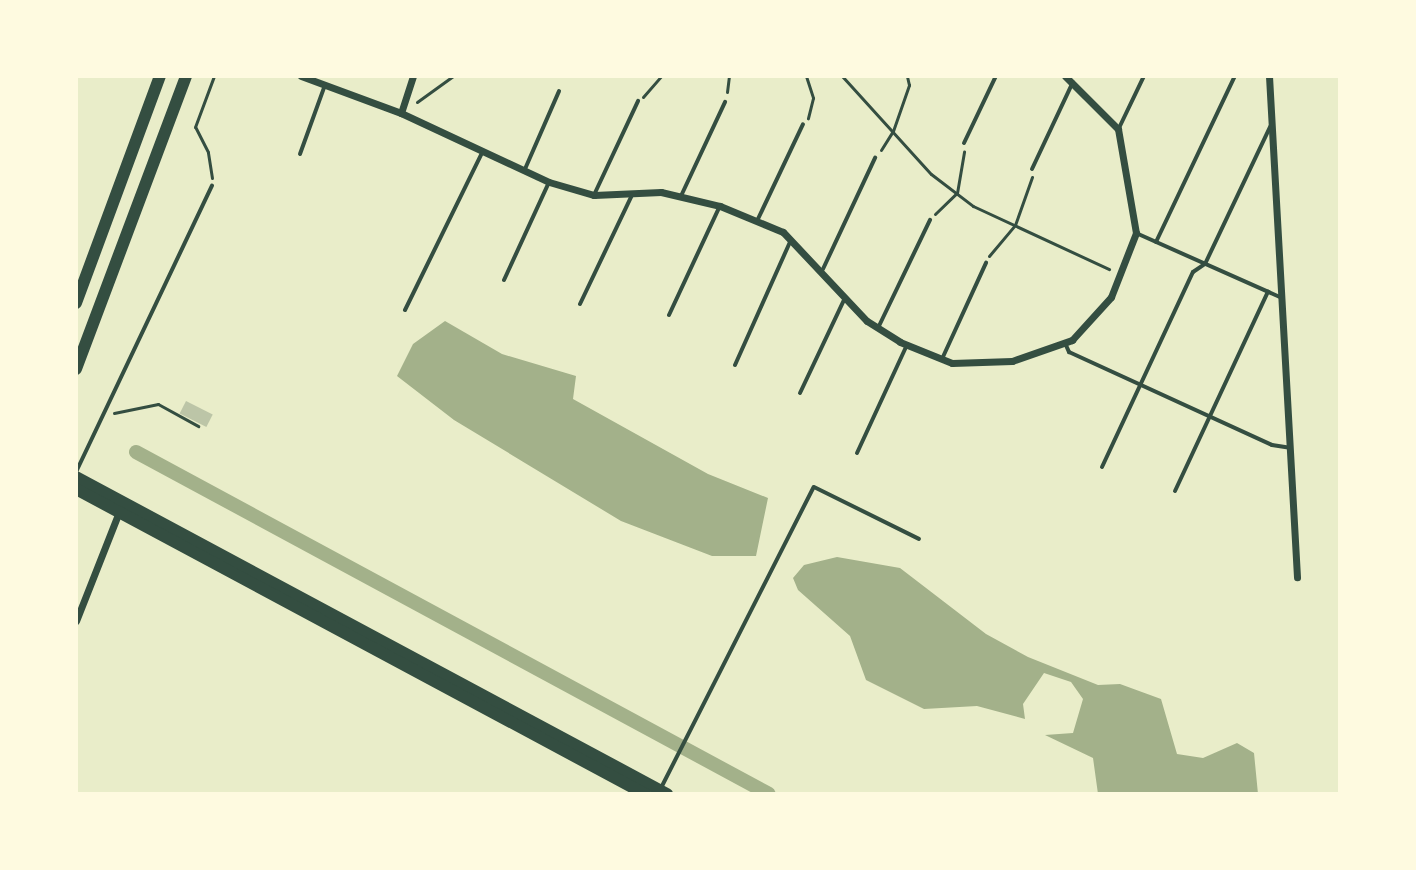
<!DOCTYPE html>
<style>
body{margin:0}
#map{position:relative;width:1416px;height:870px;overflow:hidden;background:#e9edc9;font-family:Lora,serif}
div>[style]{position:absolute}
.water>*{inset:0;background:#a3b18a}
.canal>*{height:14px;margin:-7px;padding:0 7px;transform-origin:7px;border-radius:7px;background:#a3b18a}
.building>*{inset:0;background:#bcc5a7;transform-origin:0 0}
.path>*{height:3px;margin:-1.5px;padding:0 1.5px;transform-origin:1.5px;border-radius:1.5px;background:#344e41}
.service>*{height:4px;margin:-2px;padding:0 2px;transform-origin:2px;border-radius:2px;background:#344e41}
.minor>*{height:7px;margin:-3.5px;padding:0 3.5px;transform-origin:3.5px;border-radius:3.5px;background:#344e41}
.primary>*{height:12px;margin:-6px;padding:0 6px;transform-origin:6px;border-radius:6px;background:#344e41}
span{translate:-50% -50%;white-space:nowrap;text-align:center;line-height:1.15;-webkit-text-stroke:8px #fefae0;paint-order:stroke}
.frame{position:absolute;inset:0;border:78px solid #fefae0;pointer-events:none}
</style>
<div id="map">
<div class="water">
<i style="clip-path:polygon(445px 321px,502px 354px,576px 376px,573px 399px,708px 474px,768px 498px,756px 556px,712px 556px,621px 521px,454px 420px,397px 376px,413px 344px)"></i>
<i style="clip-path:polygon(837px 557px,900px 568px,986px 634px,1028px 657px,1098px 685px,1120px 684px,1161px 699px,1177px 754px,1203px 758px,1237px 743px,1254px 753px,1258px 794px,1098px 794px,1093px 758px,1045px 735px,1073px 733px,1083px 699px,1071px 682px,1044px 673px,1023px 704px,1025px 719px,977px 706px,924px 709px,866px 680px,850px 636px,798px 590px,793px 578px,804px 565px)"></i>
</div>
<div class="canal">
<i style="left:136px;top:452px;width:719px;rotate:28.38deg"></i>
</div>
<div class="building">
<i style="left:186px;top:401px;width:30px;height:14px;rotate:27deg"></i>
</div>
<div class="path">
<i style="left:806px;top:76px;width:23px;rotate:72deg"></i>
<i style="left:813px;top:98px;width:21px;rotate:104deg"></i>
<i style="left:842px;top:76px;width:132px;rotate:47.8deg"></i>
<i style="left:931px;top:174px;width:53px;rotate:37.3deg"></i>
<i style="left:973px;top:206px;width:150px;rotate:24.9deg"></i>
<i style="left:727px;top:92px;width:16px;rotate:-83deg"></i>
<i style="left:643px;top:97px;width:28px;rotate:-49deg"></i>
<i style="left:417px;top:102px;width:44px;rotate:-35.8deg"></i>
<i style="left:881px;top:150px;width:22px;rotate:-58deg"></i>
<i style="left:893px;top:131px;width:49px;rotate:-70.8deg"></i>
<i style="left:909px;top:85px;width:9px;rotate:-103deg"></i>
<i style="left:212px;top:178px;width:26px;rotate:-99deg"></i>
<i style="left:208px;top:152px;width:28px;rotate:-117deg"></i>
<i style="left:195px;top:127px;width:54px;rotate:-69.6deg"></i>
<i style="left:935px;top:214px;width:30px;rotate:-44deg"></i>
<i style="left:957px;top:193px;width:42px;rotate:-80.3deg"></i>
<i style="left:989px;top:256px;width:40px;rotate:-50deg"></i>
<i style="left:1015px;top:225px;width:51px;rotate:-70.5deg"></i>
<i style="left:114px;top:413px;width:45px;rotate:-11.6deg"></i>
<i style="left:158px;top:404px;width:46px;rotate:28.8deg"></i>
</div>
<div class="service">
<i style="left:1119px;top:128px;width:58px;rotate:-64.3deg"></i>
<i style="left:964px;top:143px;width:74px;rotate:-64.5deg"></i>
<i style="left:300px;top:154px;width:73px;rotate:-70.1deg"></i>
<i style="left:525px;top:169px;width:85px;rotate:-66.4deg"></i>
<i style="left:1032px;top:169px;width:96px;rotate:-64.8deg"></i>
<i style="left:594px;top:195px;width:104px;rotate:-64.9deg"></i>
<i style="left:681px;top:196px;width:104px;rotate:-64.9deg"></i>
<i style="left:757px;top:221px;width:107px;rotate:-64.6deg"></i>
<i style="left:1136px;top:233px;width:158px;rotate:24deg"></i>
<i style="left:1156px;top:242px;width:184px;rotate:-64.6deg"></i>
<i style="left:823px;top:269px;width:123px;rotate:-64.9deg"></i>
<i style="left:504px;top:280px;width:108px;rotate:-65.3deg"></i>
<i style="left:580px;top:304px;width:121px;rotate:-64.5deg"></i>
<i style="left:405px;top:310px;width:175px;rotate:-63.9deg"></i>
<i style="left:669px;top:315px;width:118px;rotate:-65deg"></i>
<i style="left:878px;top:328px;width:120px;rotate:-64.3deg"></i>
<i style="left:1065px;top:343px;width:10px;rotate:66deg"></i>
<i style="left:1069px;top:352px;width:223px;rotate:24.6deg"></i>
<i style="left:1272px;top:445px;width:18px;rotate:9deg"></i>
<i style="left:942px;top:359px;width:106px;rotate:-65.4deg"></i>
<i style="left:735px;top:365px;width:135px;rotate:-65.9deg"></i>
<i style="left:800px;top:393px;width:105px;rotate:-64.7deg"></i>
<i style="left:857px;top:453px;width:119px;rotate:-65.2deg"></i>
<i style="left:1102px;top:467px;width:215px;rotate:-65deg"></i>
<i style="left:1193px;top:272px;width:14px;rotate:-34deg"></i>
<i style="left:1205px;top:264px;width:152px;rotate:-64.6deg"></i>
<i style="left:76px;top:472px;width:317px;rotate:-64.6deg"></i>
<i style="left:1175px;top:491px;width:220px;rotate:-65deg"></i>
<i style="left:662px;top:786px;width:335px;rotate:-63.1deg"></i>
<i style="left:814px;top:487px;width:117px;rotate:26.3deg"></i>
</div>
<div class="minor">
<i style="left:301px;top:76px;width:107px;rotate:20.3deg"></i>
<i style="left:401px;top:113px;width:163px;rotate:25deg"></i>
<i style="left:549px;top:182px;width:47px;rotate:16.1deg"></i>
<i style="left:594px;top:195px;width:67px;rotate:-2.6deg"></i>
<i style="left:661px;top:192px;width:61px;rotate:13.3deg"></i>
<i style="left:720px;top:206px;width:68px;rotate:22.4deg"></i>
<i style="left:783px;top:232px;width:122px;rotate:46.7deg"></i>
<i style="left:867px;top:321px;width:39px;rotate:32deg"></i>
<i style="left:900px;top:342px;width:56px;rotate:22deg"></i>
<i style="left:952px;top:363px;width:60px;rotate:-1.9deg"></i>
<i style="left:1012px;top:361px;width:64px;rotate:-19.3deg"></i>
<i style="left:1072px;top:340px;width:58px;rotate:-47.8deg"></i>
<i style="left:1111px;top:297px;width:69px;rotate:-68.7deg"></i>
<i style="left:1136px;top:233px;width:106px;rotate:-99.8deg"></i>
<i style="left:1118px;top:129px;width:75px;rotate:-135deg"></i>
<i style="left:1269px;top:76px;width:502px;rotate:86.8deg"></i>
<i style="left:401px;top:113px;width:39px;rotate:-72deg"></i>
<i style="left:76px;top:621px;width:117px;rotate:-68.5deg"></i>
</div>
<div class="primary">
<i style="left:76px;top:303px;width:242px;rotate:-69.7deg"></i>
<i style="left:76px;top:369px;width:313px;rotate:-69.4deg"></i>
<i style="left:76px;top:477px;width:671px;rotate:28.21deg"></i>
<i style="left:76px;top:489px;width:646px;rotate:28.19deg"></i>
</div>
<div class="frame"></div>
</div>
